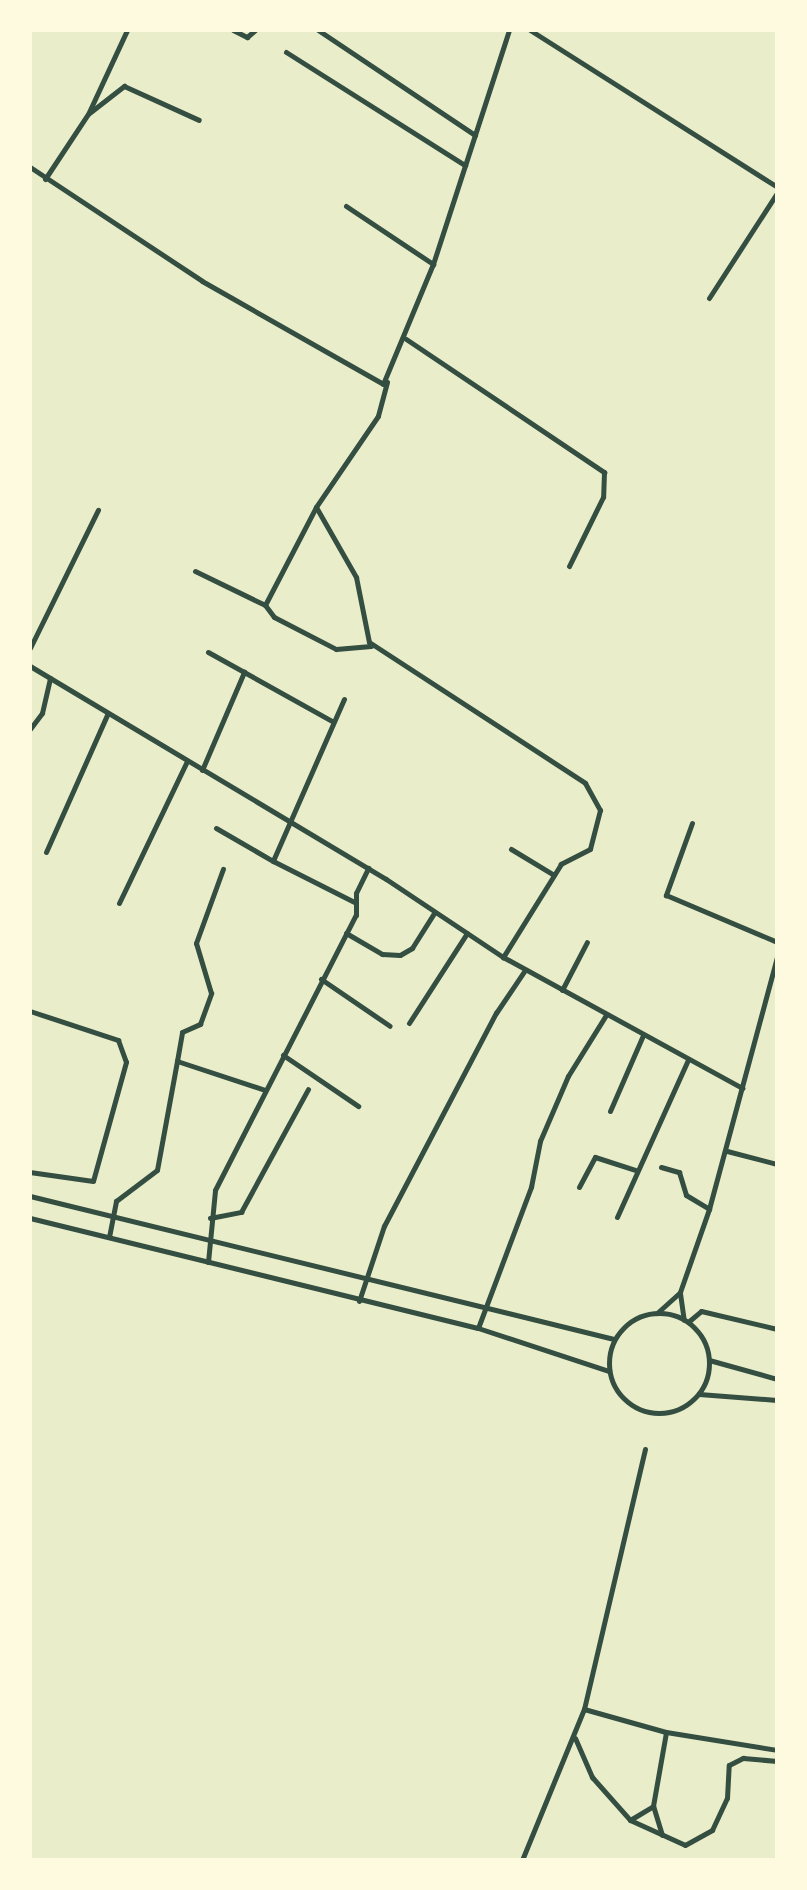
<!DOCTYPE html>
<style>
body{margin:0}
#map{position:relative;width:807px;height:1890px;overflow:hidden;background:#e9edc9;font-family:"Source Serif 4",serif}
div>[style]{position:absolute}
.minor>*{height:5px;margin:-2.5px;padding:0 2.5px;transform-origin:2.5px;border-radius:2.5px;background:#344e41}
.minor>.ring{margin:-2.5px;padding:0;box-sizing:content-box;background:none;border:5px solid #344e41;border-radius:50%}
span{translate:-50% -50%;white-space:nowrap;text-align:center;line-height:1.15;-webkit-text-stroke:9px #fefae0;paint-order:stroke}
.frame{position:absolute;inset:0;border:32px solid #fefae0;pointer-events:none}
</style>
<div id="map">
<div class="minor">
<i style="left:233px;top:30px;width:16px;rotate:27deg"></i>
<i style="left:247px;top:37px;width:11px;rotate:-41deg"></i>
<i style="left:318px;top:30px;width:189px;rotate:33.8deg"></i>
<i style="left:530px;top:30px;width:293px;rotate:32.4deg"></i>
<i style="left:286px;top:52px;width:212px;rotate:32.3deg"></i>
<i style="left:89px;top:112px;width:90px;rotate:-65.1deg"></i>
<i style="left:30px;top:167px;width:206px;rotate:33.5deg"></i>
<i style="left:202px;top:281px;width:208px;rotate:29.6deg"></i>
<i style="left:383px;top:384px;width:130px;rotate:-67.4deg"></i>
<i style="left:433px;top:264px;width:246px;rotate:-72deg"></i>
<i style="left:45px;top:179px;width:78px;rotate:-56.5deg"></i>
<i style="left:88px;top:114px;width:46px;rotate:-37.9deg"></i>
<i style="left:124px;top:86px;width:82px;rotate:24.4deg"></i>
<i style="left:346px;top:206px;width:105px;rotate:33.7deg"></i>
<i style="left:709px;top:298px;width:125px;rotate:-57.1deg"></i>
<i style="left:406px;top:339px;width:239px;rotate:33.9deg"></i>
<i style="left:604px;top:472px;width:25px;rotate:92deg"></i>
<i style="left:603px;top:497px;width:77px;rotate:116.2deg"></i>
<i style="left:387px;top:382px;width:35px;rotate:105deg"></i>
<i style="left:378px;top:416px;width:110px;rotate:124.3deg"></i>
<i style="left:316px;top:507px;width:81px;rotate:60.3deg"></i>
<i style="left:356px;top:577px;width:66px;rotate:78.7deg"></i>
<i style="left:369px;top:642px;width:258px;rotate:33.1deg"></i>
<i style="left:585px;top:783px;width:31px;rotate:61deg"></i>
<i style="left:600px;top:810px;width:40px;rotate:104.4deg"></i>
<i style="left:590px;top:849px;width:33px;rotate:153deg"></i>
<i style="left:561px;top:864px;width:110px;rotate:121.9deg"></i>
<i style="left:195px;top:571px;width:78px;rotate:25.9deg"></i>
<i style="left:265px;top:605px;width:110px;rotate:-62.5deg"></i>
<i style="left:265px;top:605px;width:15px;rotate:53deg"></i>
<i style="left:274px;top:617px;width:70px;rotate:27.3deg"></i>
<i style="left:336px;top:649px;width:35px;rotate:-5deg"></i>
<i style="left:30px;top:648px;width:154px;rotate:-63.8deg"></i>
<i style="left:208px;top:652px;width:142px;rotate:29.1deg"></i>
<i style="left:30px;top:666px;width:415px;rotate:30.9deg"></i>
<i style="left:386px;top:879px;width:141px;rotate:33.7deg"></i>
<i style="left:503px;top:957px;width:273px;rotate:28.7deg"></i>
<i style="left:344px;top:699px;width:177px;rotate:113.7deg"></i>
<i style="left:273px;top:861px;width:91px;rotate:26.8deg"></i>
<i style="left:30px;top:729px;width:20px;rotate:-53deg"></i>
<i style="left:42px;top:713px;width:36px;rotate:-77deg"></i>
<i style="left:202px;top:770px;width:107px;rotate:-66.8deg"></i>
<i style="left:692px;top:823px;width:77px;rotate:109.9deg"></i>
<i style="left:666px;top:895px;width:121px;rotate:22.9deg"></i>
<i style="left:216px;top:828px;width:66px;rotate:30.1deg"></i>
<i style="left:511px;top:849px;width:50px;rotate:31.2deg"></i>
<i style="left:46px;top:852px;width:152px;rotate:-66deg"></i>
<i style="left:119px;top:903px;width:157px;rotate:-64.4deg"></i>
<i style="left:346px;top:933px;width:42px;rotate:30.3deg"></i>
<i style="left:382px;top:954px;width:18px;rotate:3deg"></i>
<i style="left:400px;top:955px;width:14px;rotate:-30deg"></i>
<i style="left:412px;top:948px;width:41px;rotate:-57.8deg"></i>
<i style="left:321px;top:979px;width:83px;rotate:34.3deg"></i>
<i style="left:562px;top:990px;width:54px;rotate:-62.5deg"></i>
<i style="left:30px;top:1011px;width:93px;rotate:18.2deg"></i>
<i style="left:118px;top:1040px;width:23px;rotate:70deg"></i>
<i style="left:126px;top:1062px;width:123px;rotate:105.5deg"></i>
<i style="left:93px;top:1181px;width:64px;rotate:-171.9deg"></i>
<i style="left:409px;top:1023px;width:107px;rotate:-57.2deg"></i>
<i style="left:283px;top:1055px;width:91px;rotate:34.2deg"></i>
<i style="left:177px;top:1061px;width:29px;rotate:-80deg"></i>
<i style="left:182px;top:1032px;width:20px;rotate:-24deg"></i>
<i style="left:200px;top:1024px;width:33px;rotate:-70deg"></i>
<i style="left:211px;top:993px;width:52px;rotate:-106.7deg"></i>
<i style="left:196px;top:943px;width:79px;rotate:-70deg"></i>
<i style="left:610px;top:1111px;width:83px;rotate:-66.5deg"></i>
<i style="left:727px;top:1151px;width:52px;rotate:14.6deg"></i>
<i style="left:661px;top:1167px;width:19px;rotate:16deg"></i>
<i style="left:679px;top:1172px;width:24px;rotate:73deg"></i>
<i style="left:686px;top:1195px;width:27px;rotate:31deg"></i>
<i style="left:579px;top:1187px;width:34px;rotate:-62deg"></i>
<i style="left:595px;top:1157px;width:42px;rotate:18deg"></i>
<i style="left:30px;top:1196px;width:601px;rotate:13.76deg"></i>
<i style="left:617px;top:1217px;width:172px;rotate:-65.7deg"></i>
<i style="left:30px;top:1218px;width:461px;rotate:13.8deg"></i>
<i style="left:478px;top:1328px;width:138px;rotate:18.2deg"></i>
<i style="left:210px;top:1218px;width:32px;rotate:-11deg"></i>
<i style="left:241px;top:1212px;width:140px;rotate:-61.4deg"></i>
<i style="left:109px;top:1237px;width:37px;rotate:-79deg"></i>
<i style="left:116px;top:1201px;width:51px;rotate:-37.1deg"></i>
<i style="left:157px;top:1170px;width:111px;rotate:-79.6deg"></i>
<i style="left:177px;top:1061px;width:93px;rotate:18.2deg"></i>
<i style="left:208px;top:1262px;width:72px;rotate:-84.4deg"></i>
<i style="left:215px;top:1190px;width:309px;rotate:-62.9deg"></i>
<i style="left:356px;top:915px;width:22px;rotate:-90deg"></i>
<i style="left:356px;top:893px;width:28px;rotate:-64deg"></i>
<i style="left:680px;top:1293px;width:27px;rotate:82deg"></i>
<i style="left:359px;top:1301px;width:79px;rotate:-71.6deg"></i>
<i style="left:384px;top:1226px;width:241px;rotate:-62.3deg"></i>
<i style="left:496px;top:1013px;width:52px;rotate:-56deg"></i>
<i class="ring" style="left:609px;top:1313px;width:95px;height:95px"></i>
<i style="left:657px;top:1313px;width:31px;rotate:-42deg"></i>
<i style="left:680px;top:1292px;width:88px;rotate:-70.7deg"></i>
<i style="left:709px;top:1209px;width:261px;rotate:-74.9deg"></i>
<i style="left:688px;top:1322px;width:17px;rotate:-40deg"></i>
<i style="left:701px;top:1311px;width:78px;rotate:13.3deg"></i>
<i style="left:478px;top:1328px;width:151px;rotate:-69.4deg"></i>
<i style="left:531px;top:1187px;width:47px;rotate:-78.9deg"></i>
<i style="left:540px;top:1141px;width:71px;rotate:-66.7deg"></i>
<i style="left:568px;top:1076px;width:72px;rotate:-58.1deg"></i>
<i style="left:709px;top:1360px;width:71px;rotate:15.6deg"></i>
<i style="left:699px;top:1394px;width:78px;rotate:4.4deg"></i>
<i style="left:584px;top:1709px;width:85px;rotate:15.7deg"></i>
<i style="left:666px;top:1732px;width:112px;rotate:9.2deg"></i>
<i style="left:575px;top:1738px;width:43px;rotate:66.4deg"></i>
<i style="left:592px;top:1777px;width:57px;rotate:48.5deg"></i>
<i style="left:630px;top:1820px;width:60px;rotate:24.4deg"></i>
<i style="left:685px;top:1845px;width:31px;rotate:-29deg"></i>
<i style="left:712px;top:1830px;width:35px;rotate:-65deg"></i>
<i style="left:727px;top:1798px;width:33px;rotate:-87deg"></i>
<i style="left:729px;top:1765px;width:16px;rotate:-27deg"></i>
<i style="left:743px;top:1758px;width:34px;rotate:5deg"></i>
<i style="left:630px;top:1820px;width:27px;rotate:-31deg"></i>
<i style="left:662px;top:1835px;width:30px;rotate:-107deg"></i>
<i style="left:653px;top:1806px;width:75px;rotate:-80deg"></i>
<i style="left:522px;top:1860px;width:163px;rotate:-67.7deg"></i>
<i style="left:584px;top:1709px;width:267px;rotate:-76.8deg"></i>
</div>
<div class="frame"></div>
</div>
